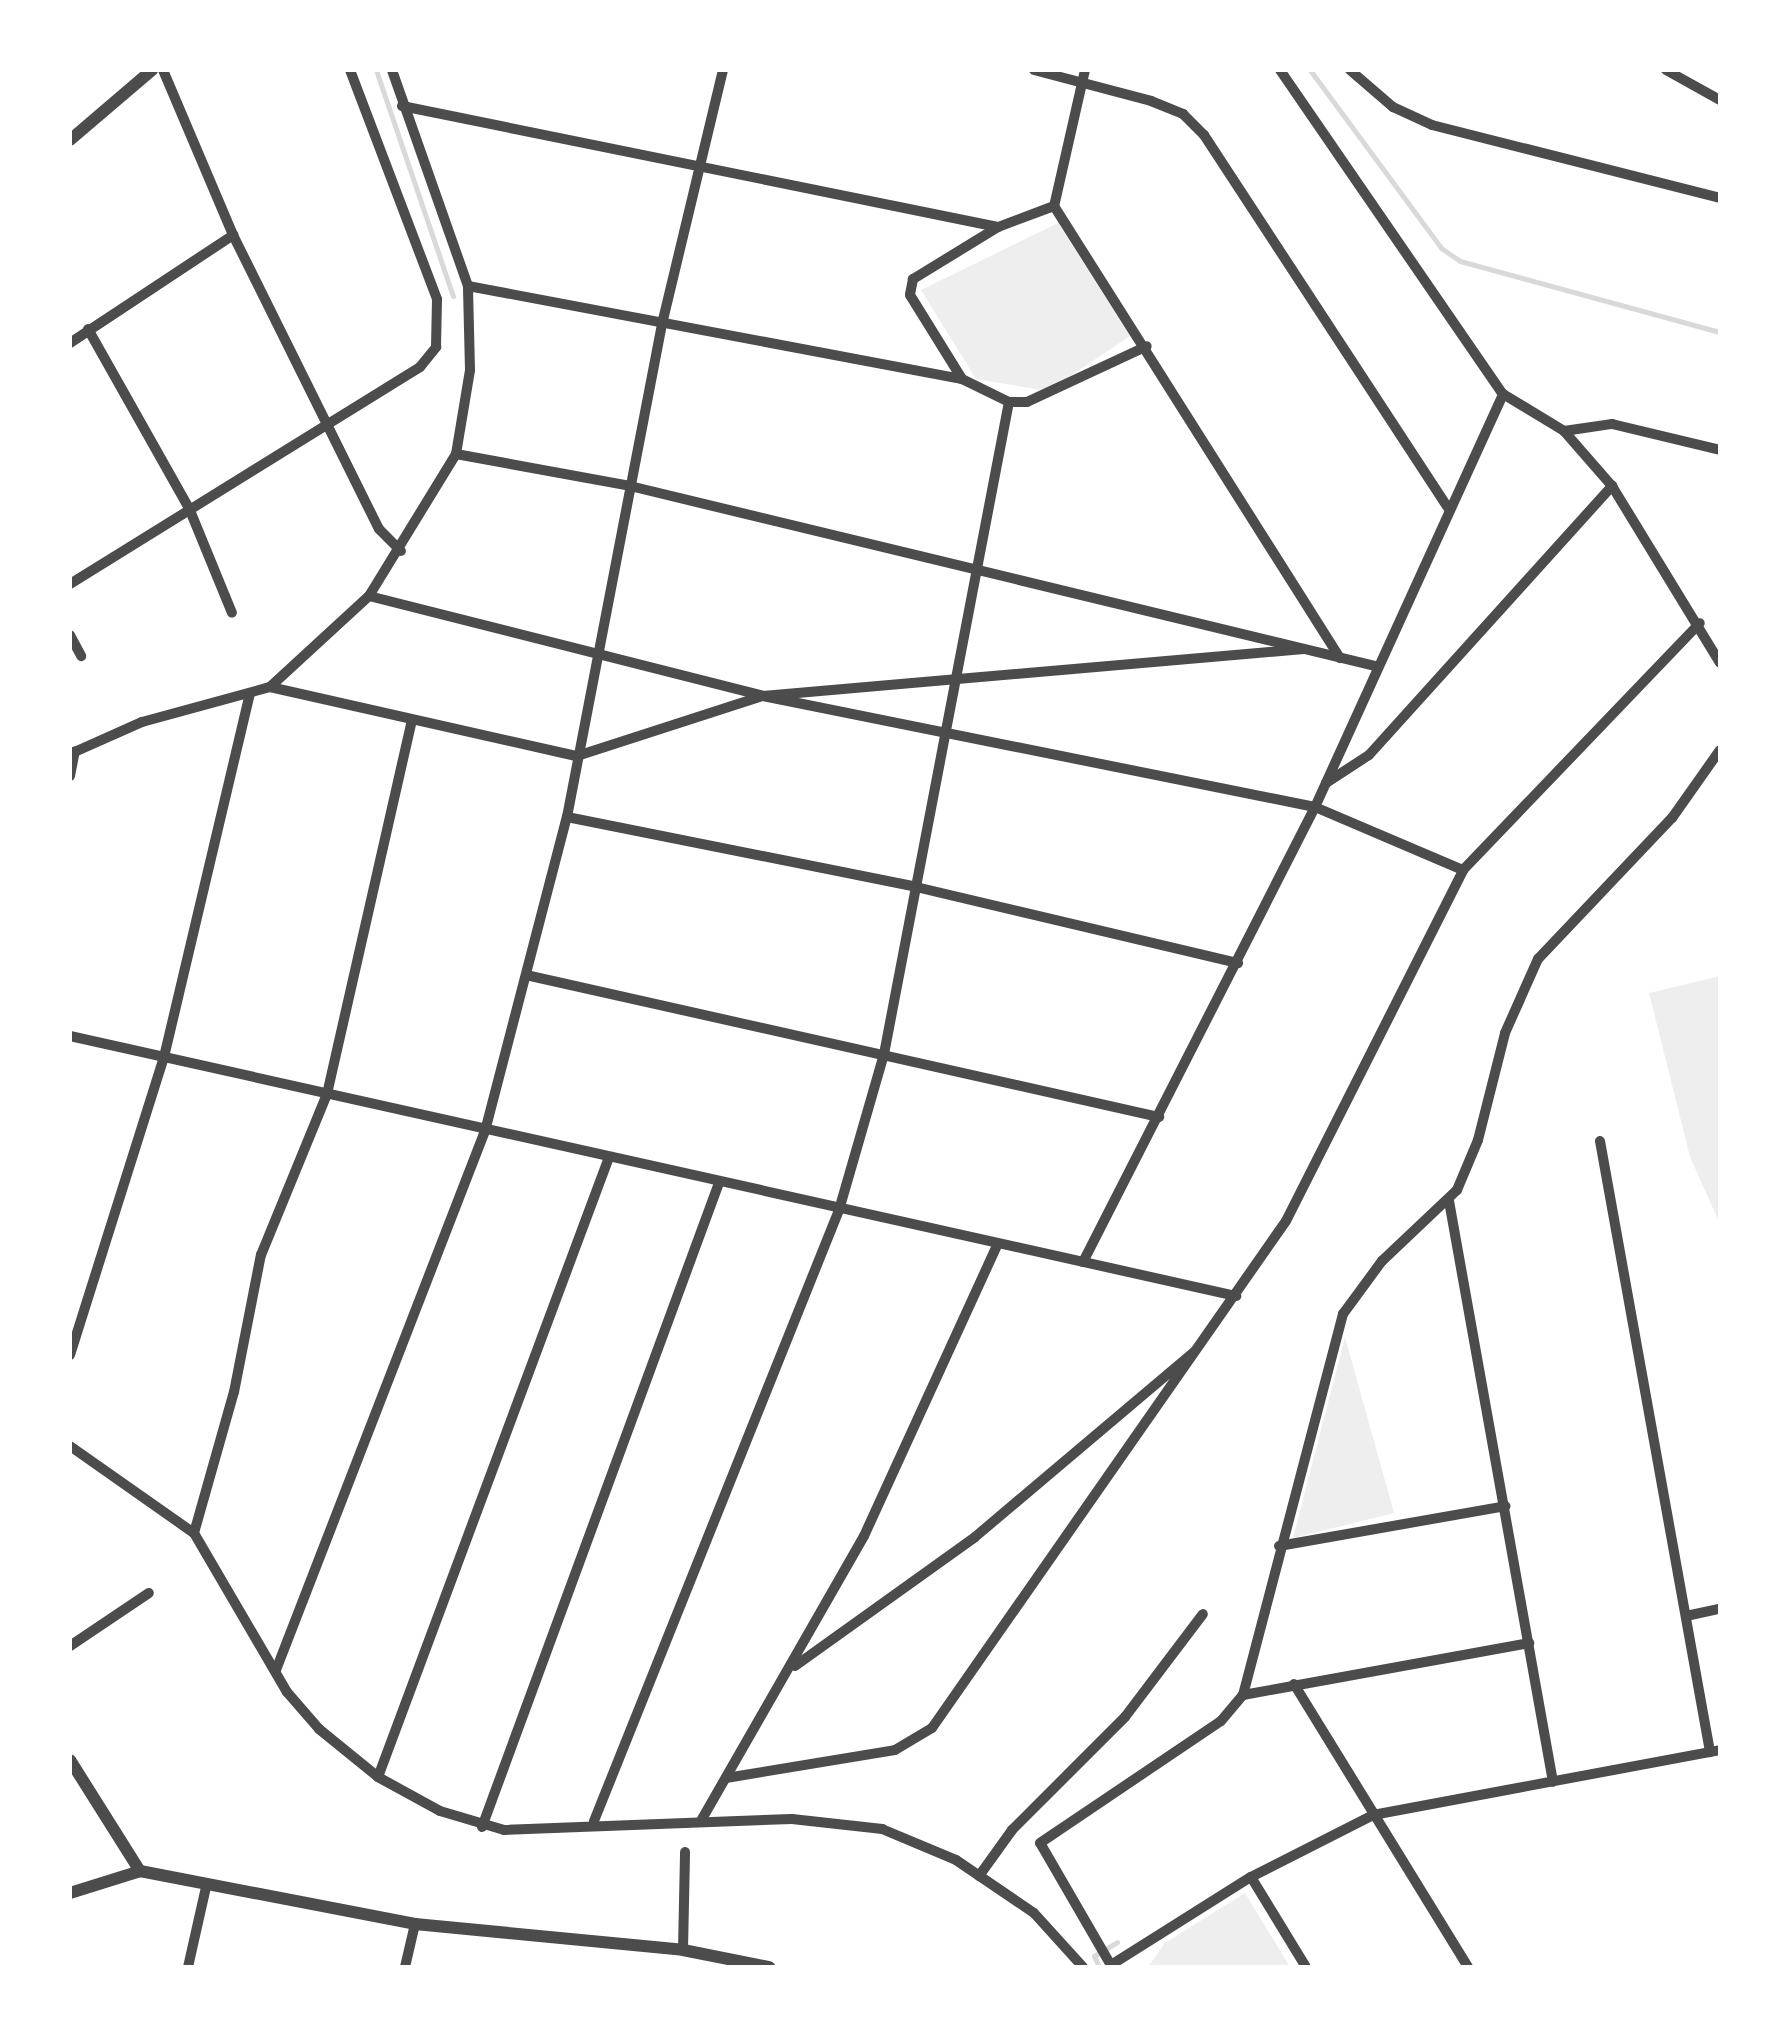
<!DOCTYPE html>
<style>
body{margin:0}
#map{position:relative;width:1790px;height:2037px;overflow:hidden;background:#fff;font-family:Roboto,sans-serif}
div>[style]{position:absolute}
.green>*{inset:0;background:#eee}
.stream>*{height:5px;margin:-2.5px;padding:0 2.5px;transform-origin:2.5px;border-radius:2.5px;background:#d9d9d9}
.minor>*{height:10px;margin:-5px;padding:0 5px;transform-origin:5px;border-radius:5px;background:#4c4c4c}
.tertiary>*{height:12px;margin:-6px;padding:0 6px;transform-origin:6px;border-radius:6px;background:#4c4c4c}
span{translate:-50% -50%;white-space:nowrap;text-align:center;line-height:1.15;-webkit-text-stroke:8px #fff;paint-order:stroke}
.frame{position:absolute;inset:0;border:72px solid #fff;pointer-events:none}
</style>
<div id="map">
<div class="green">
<i style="clip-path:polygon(1058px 223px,1130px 336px,1048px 391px,976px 379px,921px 290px)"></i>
<i style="clip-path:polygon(1720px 976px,1720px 1224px,1690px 1157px,1649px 993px)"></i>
<i style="clip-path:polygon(1345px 1337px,1394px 1513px,1293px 1538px)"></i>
<i style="clip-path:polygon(1245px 1893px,1290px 1967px,1148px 1967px,1165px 1943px)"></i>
</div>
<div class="stream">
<i style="left:376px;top:70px;width:239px;rotate:71.2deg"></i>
<i style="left:1310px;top:70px;width:221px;rotate:53.6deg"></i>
<i style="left:1441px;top:248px;width:23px;rotate:34deg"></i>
<i style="left:1460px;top:261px;width:270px;rotate:15.3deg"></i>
<i style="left:1099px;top:1967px;width:12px;rotate:-114deg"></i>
<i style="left:1094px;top:1956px;width:27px;rotate:-31deg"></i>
</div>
<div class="minor">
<i style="left:163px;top:70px;width:179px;rotate:67deg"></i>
<i style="left:233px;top:235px;width:328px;rotate:63.6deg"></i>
<i style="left:379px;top:529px;width:31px;rotate:45deg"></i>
<i style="left:1034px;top:70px;width:121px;rotate:14.8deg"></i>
<i style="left:1151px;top:101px;width:35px;rotate:22deg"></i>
<i style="left:1183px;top:114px;width:30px;rotate:45deg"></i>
<i style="left:1204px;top:135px;width:444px;rotate:56.8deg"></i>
<i style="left:1085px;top:70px;width:139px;rotate:102.8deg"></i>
<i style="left:1054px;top:206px;width:535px;rotate:57.68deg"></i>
<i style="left:1280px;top:70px;width:393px;rotate:55.5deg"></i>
<i style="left:1503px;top:394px;width:71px;rotate:31.2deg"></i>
<i style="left:1564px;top:431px;width:73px;rotate:48.9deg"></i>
<i style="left:1612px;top:486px;width:207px;rotate:58.6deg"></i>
<i style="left:1350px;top:70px;width:57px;rotate:40.7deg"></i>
<i style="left:1393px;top:107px;width:43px;rotate:24.8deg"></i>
<i style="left:1432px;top:125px;width:297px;rotate:14.2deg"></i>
<i style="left:1666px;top:70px;width:62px;rotate:29.1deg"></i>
<i style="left:402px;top:106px;width:608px;rotate:11.48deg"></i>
<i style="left:1054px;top:206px;width:60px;rotate:159.4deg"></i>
<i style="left:998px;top:227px;width:100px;rotate:148.5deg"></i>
<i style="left:913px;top:279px;width:16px;rotate:101deg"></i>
<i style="left:910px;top:295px;width:99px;rotate:58.2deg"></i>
<i style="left:962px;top:379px;width:52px;rotate:26.1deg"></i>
<i style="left:1009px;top:402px;width:18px"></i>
<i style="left:1027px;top:402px;width:132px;rotate:-25deg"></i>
<i style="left:468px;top:286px;width:503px;rotate:10.66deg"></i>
<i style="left:88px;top:329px;width:206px;rotate:60.6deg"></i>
<i style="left:189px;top:508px;width:113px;rotate:67.7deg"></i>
<i style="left:70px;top:343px;width:196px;rotate:-33.5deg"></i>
<i style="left:1564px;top:431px;width:49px;rotate:-8.3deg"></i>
<i style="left:1612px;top:424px;width:111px;rotate:13.5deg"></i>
<i style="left:456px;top:454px;width:177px;rotate:10.4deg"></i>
<i style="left:630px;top:486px;width:766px;rotate:13.58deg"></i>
<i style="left:70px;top:584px;width:412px;rotate:-31.8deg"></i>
<i style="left:420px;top:367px;width:26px;rotate:-51deg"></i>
<i style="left:436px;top:347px;width:48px;rotate:-88.8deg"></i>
<i style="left:437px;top:299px;width:245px;rotate:-110.8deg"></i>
<i style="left:369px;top:596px;width:406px;rotate:14.2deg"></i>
<i style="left:763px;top:696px;width:563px;rotate:11.37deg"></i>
<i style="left:1315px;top:807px;width:161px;rotate:23.1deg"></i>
<i style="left:70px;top:635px;width:24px;rotate:62deg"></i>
<i style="left:270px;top:687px;width:315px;rotate:12.7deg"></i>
<i style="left:577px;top:756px;width:195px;rotate:-17.9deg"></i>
<i style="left:763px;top:696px;width:543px;rotate:-4.97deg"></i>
<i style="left:70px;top:754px;width:79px;rotate:-24deg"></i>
<i style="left:142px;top:722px;width:133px;rotate:-15.3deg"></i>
<i style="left:270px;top:687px;width:134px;rotate:-42.6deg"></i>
<i style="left:369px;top:596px;width:167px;rotate:-58.5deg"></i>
<i style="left:456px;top:454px;width:85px;rotate:-80.5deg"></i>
<i style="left:470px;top:370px;width:84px;rotate:-91.4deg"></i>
<i style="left:468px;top:286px;width:229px;rotate:-109.4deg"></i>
<i style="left:70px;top:776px;width:25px;rotate:-79deg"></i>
<i style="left:1326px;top:783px;width:51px;rotate:-33.1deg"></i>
<i style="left:1369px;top:755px;width:363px;rotate:-47.9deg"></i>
<i style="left:567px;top:817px;width:356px;rotate:11.3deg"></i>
<i style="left:916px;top:887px;width:331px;rotate:13.3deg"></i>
<i style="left:526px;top:975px;width:649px;rotate:12.64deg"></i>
<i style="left:70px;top:1036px;width:1195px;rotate:12.57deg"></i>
<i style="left:1600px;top:1141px;width:621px;rotate:79.79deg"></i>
<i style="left:1449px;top:1201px;width:590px;rotate:79.85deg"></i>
<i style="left:1083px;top:1262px;width:511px;rotate:-62.98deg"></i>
<i style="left:1315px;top:807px;width:454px;rotate:-65.5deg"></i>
<i style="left:70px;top:1355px;width:312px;rotate:-72.5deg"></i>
<i style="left:164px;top:1057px;width:373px;rotate:-76.7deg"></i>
<i style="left:70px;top:1446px;width:151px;rotate:35.1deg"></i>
<i style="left:194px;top:1533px;width:184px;rotate:59.7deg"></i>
<i style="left:287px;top:1692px;width:49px;rotate:49.1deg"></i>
<i style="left:319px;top:1729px;width:76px;rotate:39.1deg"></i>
<i style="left:378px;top:1777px;width:71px;rotate:28.7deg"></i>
<i style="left:440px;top:1811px;width:67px;rotate:16.5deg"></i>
<i style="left:504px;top:1830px;width:288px;rotate:-2.2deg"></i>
<i style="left:792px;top:1819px;width:91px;rotate:6.3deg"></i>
<i style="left:882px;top:1829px;width:80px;rotate:22.7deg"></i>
<i style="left:956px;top:1860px;width:94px;rotate:34.2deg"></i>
<i style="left:1034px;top:1913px;width:73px;rotate:47.8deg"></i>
<i style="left:194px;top:1533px;width:147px;rotate:-74.2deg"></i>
<i style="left:234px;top:1392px;width:140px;rotate:-78.9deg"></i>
<i style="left:261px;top:1255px;width:174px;rotate:-67.7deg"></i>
<i style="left:327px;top:1094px;width:384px;rotate:-77.2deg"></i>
<i style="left:1279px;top:1546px;width:230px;rotate:-10deg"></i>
<i style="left:1686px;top:1616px;width:35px;rotate:-12deg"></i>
<i style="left:70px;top:1646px;width:95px;rotate:-33.9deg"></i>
<i style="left:795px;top:1666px;width:221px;rotate:-35.6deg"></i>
<i style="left:975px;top:1537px;width:287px;rotate:-40.2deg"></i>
<i style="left:276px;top:1670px;width:578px;rotate:-68.81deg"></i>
<i style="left:485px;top:1131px;width:325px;rotate:-75.4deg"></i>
<i style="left:567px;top:817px;width:502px;rotate:-79.09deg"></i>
<i style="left:662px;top:324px;width:261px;rotate:-76.5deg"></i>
<i style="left:1294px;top:1684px;width:332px;rotate:58.4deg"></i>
<i style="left:1243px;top:1695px;width:291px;rotate:-10.3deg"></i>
<i style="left:378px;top:1777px;width:658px;rotate:-69.56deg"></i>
<i style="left:726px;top:1778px;width:171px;rotate:-9.4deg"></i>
<i style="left:895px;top:1750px;width:43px;rotate:-30.7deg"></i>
<i style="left:932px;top:1728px;width:618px;rotate:-55.08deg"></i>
<i style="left:1286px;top:1221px;width:393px;rotate:-63.2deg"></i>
<i style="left:1463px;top:870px;width:342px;rotate:-46.2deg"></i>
<i style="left:702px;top:1819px;width:326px;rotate:-60.2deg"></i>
<i style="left:864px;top:1536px;width:319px;rotate:-65.4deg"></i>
<i style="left:594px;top:1821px;width:658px;rotate:-68.15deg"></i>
<i style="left:839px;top:1210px;width:162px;rotate:-73.9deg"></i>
<i style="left:884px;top:1054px;width:664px;rotate:-79.15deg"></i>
<i style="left:482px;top:1827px;width:686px;rotate:-69.8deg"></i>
<i style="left:979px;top:1876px;width:57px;rotate:-54.3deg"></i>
<i style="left:1012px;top:1830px;width:160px;rotate:-45deg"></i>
<i style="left:1125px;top:1717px;width:129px;rotate:-52.9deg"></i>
<i style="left:1251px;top:1877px;width:105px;rotate:58.6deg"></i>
<i style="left:683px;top:1950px;width:98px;rotate:-88.8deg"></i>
<i style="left:1111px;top:1965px;width:165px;rotate:-32.2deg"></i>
<i style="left:1251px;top:1877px;width:137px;rotate:-26.9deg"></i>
<i style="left:1373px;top:1815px;width:353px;rotate:-10.6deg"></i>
<i style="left:188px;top:1967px;width:82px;rotate:-77.3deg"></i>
<i style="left:405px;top:1967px;width:44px;rotate:-76.9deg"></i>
<i style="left:1112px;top:1967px;width:143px;rotate:-120.1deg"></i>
<i style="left:1040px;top:1843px;width:218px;rotate:-34deg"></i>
<i style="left:1221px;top:1721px;width:34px;rotate:-50deg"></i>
<i style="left:1243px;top:1695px;width:394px;rotate:-75.3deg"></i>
<i style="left:1343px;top:1314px;width:66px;rotate:-53.7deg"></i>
<i style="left:1382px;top:1261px;width:103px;rotate:-43.4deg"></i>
<i style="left:1457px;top:1190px;width:54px;rotate:-67.2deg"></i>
<i style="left:1478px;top:1140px;width:110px;rotate:-75.8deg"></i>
<i style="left:1505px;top:1033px;width:81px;rotate:-66deg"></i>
<i style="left:1538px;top:959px;width:195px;rotate:-46.5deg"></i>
<i style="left:1672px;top:818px;width:83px;rotate:-54.8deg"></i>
</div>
<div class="tertiary">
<i style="left:70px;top:140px;width:108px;rotate:-40.5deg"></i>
<i style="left:70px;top:1760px;width:131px;rotate:57.8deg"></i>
<i style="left:140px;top:1871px;width:280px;rotate:10.9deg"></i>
<i style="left:415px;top:1924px;width:269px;rotate:5.5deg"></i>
<i style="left:683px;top:1950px;width:88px;rotate:11.2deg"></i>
<i style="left:70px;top:1893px;width:73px;rotate:-17.4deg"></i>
</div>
<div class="frame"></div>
</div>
